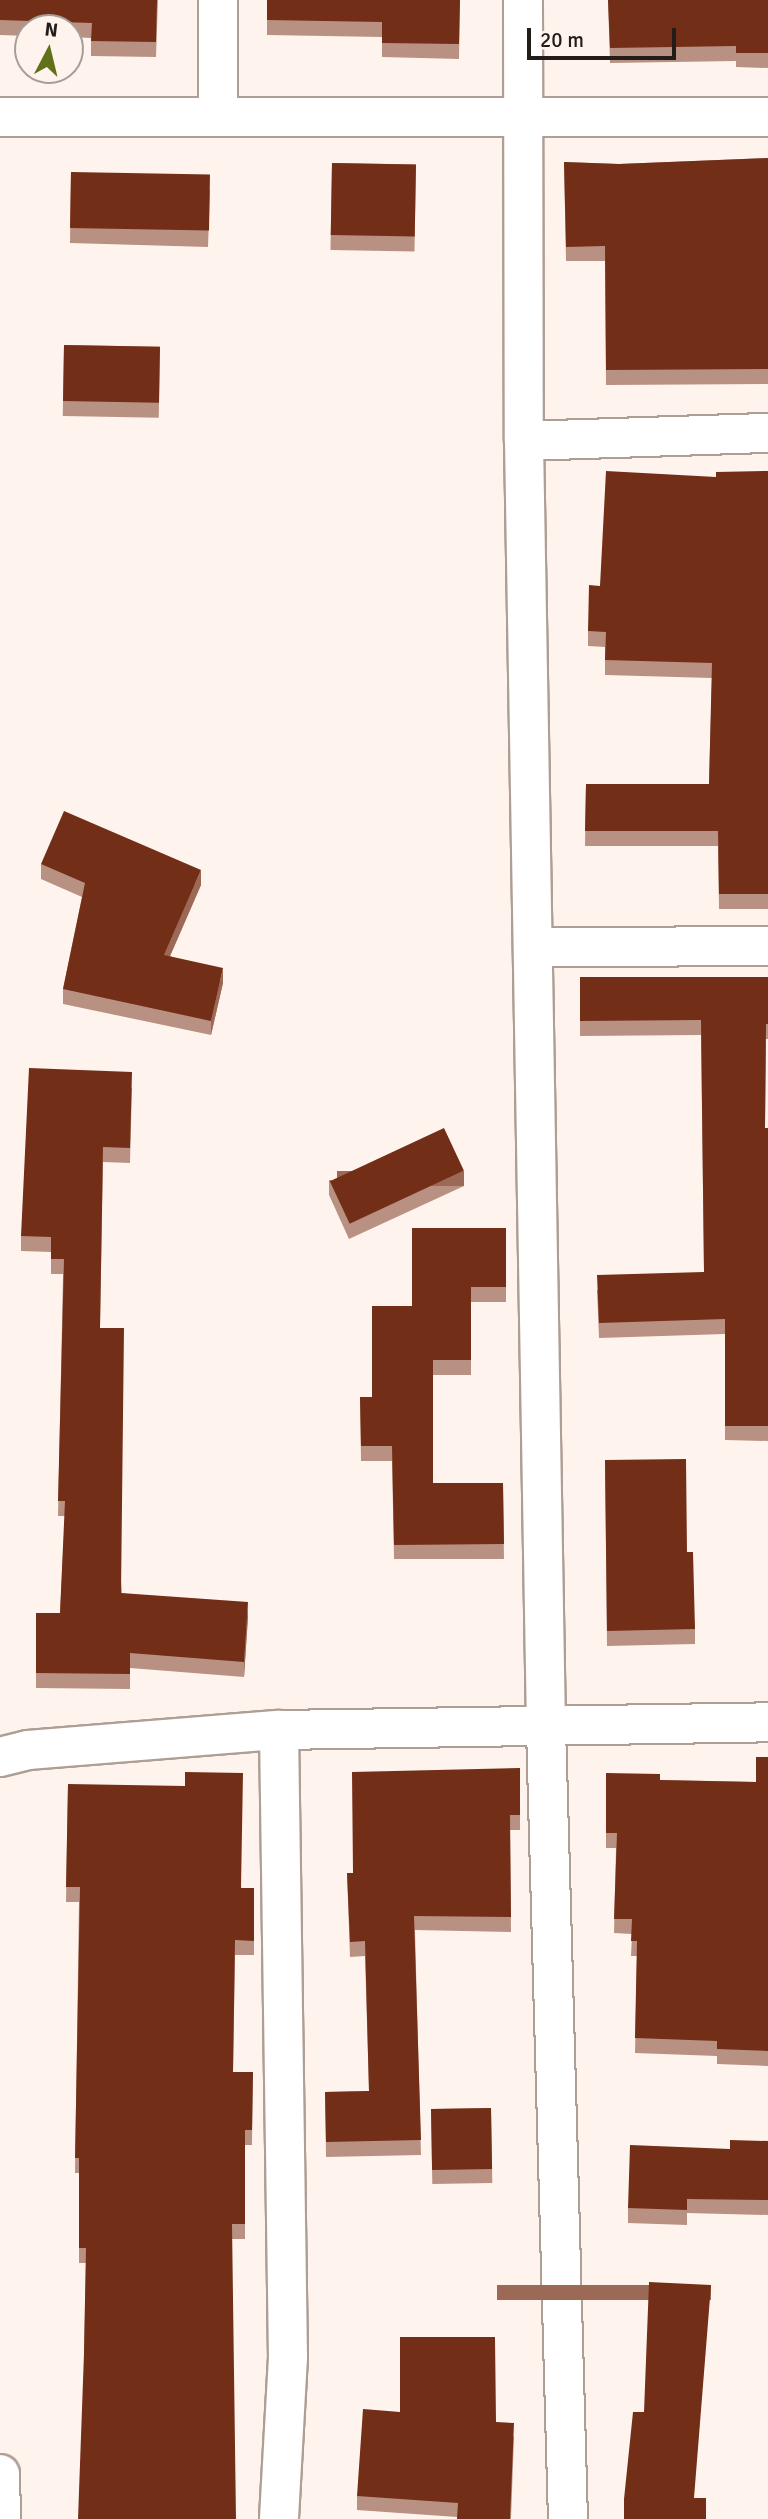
<!DOCTYPE html>
<style>
body{margin:0}
#map{position:relative;width:768px;height:2519px;overflow:hidden;background:#fff4ed;font-family:Signika,sans-serif}
div>[style]{position:absolute}
.roads{filter:drop-shadow(2px 0 #af9e94) drop-shadow(-2px 0 #af9e94) drop-shadow(0 2px #af9e94) drop-shadow(0 -2px #af9e94)}
.minor>*{height:38px;margin:-19px;padding:0 19px;transform-origin:19px;border-radius:19px;background:#fff}
.wall>*{inset:0;background:#b99182;transform-origin:0 0}
.shaded-wall>*{inset:0;background:#9d6957;transform-origin:0 0}
.building>*{inset:0;background:#732e17;transform-origin:0 0}
span{translate:-50% -50%;white-space:nowrap;text-align:center;line-height:1.15;-webkit-text-stroke:7px #fff4ed;paint-order:stroke}
.north{position:absolute;left:14px;top:14px;width:70px;height:70px;box-sizing:border-box;background:#fff4ed;border:2px solid #a79e98;border-radius:50%;rotate:7deg;font-size:19px;font-weight:700;line-height:28px;text-align:center;color:#231d19}
.north::after{content:'';display:block;margin:auto;width:24px;height:32px;background:#61701b;clip-path:polygon(50% 0,100% 100%,50% 72%,0 100%)}
.scale{position:absolute;left:527px;top:28px;width:149px;height:32px;box-sizing:border-box;border:4px solid #231d19;border-top:0;padding-left:9px;font-size:21px;line-height:24px;white-space:nowrap;color:#231d19;-webkit-text-stroke:5px #fff4ed;paint-order:stroke}
</style>
<div id="map">
<div class="roads">
<div class="minor">
<i style="left:218px;top:0;width:114px;rotate:90deg"></i>
<i style="left:523px;top:0;width:441px;rotate:89.9deg"></i>
<i style="left:524px;top:441px;width:1287px;rotate:89.02deg"></i>
<i style="left:546px;top:1728px;width:791px;rotate:88.41deg"></i>
<i style="left:0;top:117px;width:768px"></i>
<i style="left:524px;top:441px;width:244px;rotate:-1.9deg"></i>
<i style="left:536px;top:947px;width:232px;rotate:-0.2deg"></i>
<i style="left:279px;top:1730px;width:627px;rotate:89.18deg"></i>
<i style="left:288px;top:2357px;width:162px;rotate:93.2deg"></i>
<i style="left:0;top:1757px;width:29px;rotate:-14deg"></i>
<i style="left:28px;top:1750px;width:252px;rotate:-4.6deg"></i>
<i style="left:279px;top:1730px;width:489px;rotate:-0.9deg"></i>
<i style="left:0;top:2474px;width:45px;rotate:88.7deg"></i>
</div>
</div>
<div class="wall">
<i style="clip-path:polygon(0 0,158px 0,156px 57px,91px 56px,91px 38px,70px 37px,70px 28px,28px 28px,28px 36px,0 35px)"></i>
<i style="clip-path:polygon(267px 0,460px 0,459px 59px,382px 57px,382px 37px,267px 35px)"></i>
<i style="clip-path:polygon(608px 0,768px 0,768px 68px,736px 67px,736px 61px,610px 63px)"></i>
<i style="clip-path:polygon(768px 158px,768px 384px,606px 385px,605px 261px,566px 261px,564px 162px,619px 164px)"></i>
<i style="left:332px;top:163px;width:84px;height:87px;rotate:1deg"></i>
<i style="clip-path:polygon(71px 172px,210px 190px,208px 247px,70px 243px)"></i>
<i style="left:64px;top:345px;width:96px;height:71px;rotate:1deg"></i>
<i style="clip-path:polygon(768px 471px,768px 909px,719px 909px,718px 846px,585px 846px,586px 784px,709px 784px,712px 678px,605px 675px,605px 647px,588px 646px,588px 631px,600px 586px,716px 477px)"></i>
<i style="clip-path:polygon(41px 864px,201px 885px,170px 956px,223px 983px,211px 1035px,63px 1004px,63px 989px,82px 897px,41px 879px)"></i>
<i style="clip-path:polygon(580px 977px,768px 977px,768px 1039px,766px 1039px,765px 1128px,768px 1128px,768px 1441px,725px 1440px,725px 1334px,599px 1338px,597px 1290px,704px 1272px,701px 1035px,580px 1036px)"></i>
<i style="clip-path:polygon(132px 1087px,130px 1163px,103px 1162px,100px 1328px,122px 1593px,248px 1617px,244px 1677px,130px 1668px,130px 1689px,36px 1688px,36px 1613px,60px 1613px,65px 1516px,58px 1516px,63px 1274px,51px 1274px,51px 1252px,21px 1251px,21px 1236px)"></i>
<i style="clip-path:polygon(329px 1180px,464px 1186px,349px 1239px,329px 1195px)"></i>
<i style="clip-path:polygon(506px 1228px,506px 1302px,471px 1302px,471px 1375px,433px 1375px,433px 1483px,503px 1483px,504px 1559px,394px 1559px,392px 1461px,361px 1461px,360px 1397px,372px 1397px)"></i>
<i style="clip-path:polygon(605px 1460px,687px 1552px,695px 1629px,695px 1644px,607px 1646px)"></i>
<i style="clip-path:polygon(768px 1757px,768px 2066px,717px 2064px,717px 2056px,635px 2053px,637px 1956px,631px 1956px,632px 1934px,614px 1933px,616px 1848px,606px 1848px,606px 1773px,660px 1780px,756px 1782px)"></i>
<i style="clip-path:polygon(520px 1768px,520px 1830px,510px 1830px,511px 1932px,415px 1930px,421px 2155px,326px 2157px,325px 2092px,369px 2091px,365px 1956px,350px 1957px,347px 1873px,353px 1873px)"></i>
<i style="clip-path:polygon(68px 1784px,242px 1888px,254px 1888px,254px 1955px,235px 1955px,233px 2072px,253px 2072px,252px 2145px,245px 2145px,245px 2239px,232px 2239px,84px 2353px,86px 2263px,79px 2263px,79px 2173px,75px 2173px,79px 1902px,66px 1902px)"></i>
<i style="left:491px;top:2108px;width:75px;height:60px;rotate:89deg"></i>
<i style="clip-path:polygon(768px 2141px,768px 2215px,687px 2213px,687px 2225px,628px 2223px,628px 2208px,730px 2149px)"></i>
<i style="clip-path:polygon(400px 2412px,496px 2422px,514px 2437px,511px 2519px,457px 2519px,457px 2517px,357px 2510px,357px 2496px)"></i>
</div>
<div class="shaded-wall">
<i style="clip-path:polygon(201px 870px,201px 885px,164px 970px,164px 955px)"></i>
<i style="clip-path:polygon(223px 968px,223px 983px,211px 1035px,211px 1021px)"></i>
<i style="left:464px;top:1171px;width:15px;height:127px;rotate:90deg"></i>
<i style="clip-path:polygon(248px 1602px,248px 1617px,244px 1677px,244px 1662px)"></i>
<i style="left:711px;top:2285px;width:15px;height:214px;rotate:90deg"></i>
</div>
<div class="building">
<i style="clip-path:polygon(0 0,157px 0,156px 42px,91px 41px,92px 23px,0 20px)"></i>
<i style="clip-path:polygon(267px 0,460px 0,459px 44px,382px 43px,382px 22px,267px 20px)"></i>
<i style="clip-path:polygon(608px 0,768px 0,768px 53px,736px 53px,736px 46px,610px 48px)"></i>
<i style="clip-path:polygon(768px 158px,768px 369px,606px 370px,605px 246px,566px 247px,564px 162px,619px 164px)"></i>
<i style="left:332px;top:163px;width:84px;height:72px;rotate:1deg"></i>
<i style="left:71px;top:172px;width:139px;height:56px;rotate:1deg"></i>
<i style="left:64px;top:345px;width:96px;height:56px;rotate:1deg"></i>
<i style="clip-path:polygon(606px 471px,716px 477px,716px 472px,768px 471px,768px 894px,719px 894px,718px 831px,585px 831px,586px 784px,709px 784px,712px 663px,605px 660px,606px 632px,588px 631px,589px 585px,600px 586px)"></i>
<i style="clip-path:polygon(64px 811px,201px 870px,164px 955px,223px 968px,211px 1021px,63px 989px,85px 883px,41px 864px)"></i>
<i style="clip-path:polygon(580px 977px,768px 977px,768px 1024px,766px 1024px,765px 1128px,768px 1128px,768px 1426px,725px 1426px,725px 1319px,599px 1323px,597px 1275px,704px 1272px,701px 1020px,580px 1021px)"></i>
<i style="clip-path:polygon(29px 1068px,132px 1072px,130px 1148px,103px 1147px,100px 1328px,124px 1328px,121px 1593px,248px 1602px,244px 1662px,130px 1653px,130px 1674px,36px 1673px,36px 1613px,60px 1613px,65px 1501px,58px 1501px,64px 1259px,51px 1259px,51px 1237px,21px 1236px)"></i>
<i style="left:444px;top:1128px;width:47px;height:126px;rotate:65deg"></i>
<i style="clip-path:polygon(412px 1228px,506px 1228px,506px 1287px,471px 1287px,471px 1360px,433px 1360px,433px 1483px,503px 1483px,504px 1544px,394px 1545px,392px 1446px,361px 1446px,360px 1397px,372px 1397px,372px 1306px,412px 1306px)"></i>
<i style="clip-path:polygon(686px 1459px,687px 1552px,693px 1552px,695px 1629px,607px 1631px,605px 1460px)"></i>
<i style="clip-path:polygon(756px 1757px,768px 1757px,768px 2051px,717px 2049px,717px 2041px,635px 2038px,637px 1941px,631px 1941px,632px 1919px,614px 1919px,617px 1833px,606px 1833px,606px 1773px,660px 1774px,660px 1780px,756px 1782px)"></i>
<i style="clip-path:polygon(520px 1768px,520px 1815px,510px 1815px,511px 1917px,414px 1916px,421px 2140px,326px 2142px,325px 2092px,369px 2091px,365px 1941px,350px 1942px,347px 1873px,353px 1873px,352px 1772px)"></i>
<i style="clip-path:polygon(185px 1772px,243px 1773px,241px 1888px,254px 1888px,254px 1941px,235px 1940px,233px 2072px,253px 2072px,252px 2130px,245px 2130px,245px 2224px,232px 2224px,236px 2519px,78px 2519px,84px 2353px,86px 2248px,79px 2248px,79px 2158px,75px 2158px,80px 1887px,66px 1887px,68px 1784px,185px 1786px)"></i>
<i style="left:491px;top:2108px;width:61px;height:60px;rotate:89deg"></i>
<i style="clip-path:polygon(730px 2140px,768px 2141px,768px 2200px,687px 2199px,687px 2210px,628px 2208px,630px 2145px,730px 2149px)"></i>
<i style="clip-path:polygon(649px 2282px,711px 2285px,694px 2498px,706px 2498px,706px 2519px,624px 2519px,624px 2499px,633px 2412px,644px 2412px)"></i>
<i style="clip-path:polygon(400px 2337px,495px 2337px,496px 2422px,514px 2423px,510px 2519px,457px 2519px,458px 2503px,357px 2496px,363px 2409px,400px 2412px)"></i>
</div>
<div class="north">N</div>
<div class="scale">20 m</div>
</div>
